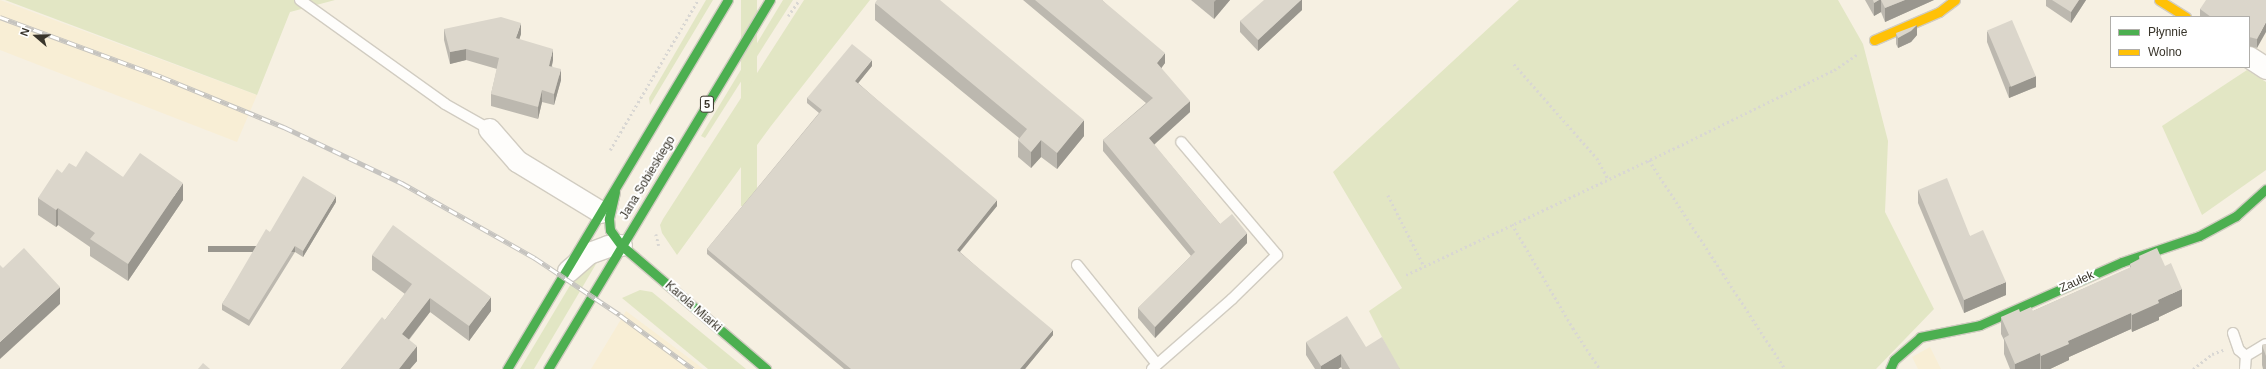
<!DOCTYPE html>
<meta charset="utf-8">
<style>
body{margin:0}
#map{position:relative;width:2266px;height:369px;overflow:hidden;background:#f6f0e2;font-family:Arial,sans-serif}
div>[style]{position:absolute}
.built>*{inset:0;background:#f8eed5}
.green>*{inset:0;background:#e2e6c4;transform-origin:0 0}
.path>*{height:2.5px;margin-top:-1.25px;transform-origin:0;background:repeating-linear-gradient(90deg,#d9d7d3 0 2px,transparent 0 5px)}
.roads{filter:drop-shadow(1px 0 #d1ccc1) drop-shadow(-1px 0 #d1ccc1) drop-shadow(0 1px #d1ccc1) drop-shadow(0 -1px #d1ccc1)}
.lane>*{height:10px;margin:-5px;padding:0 5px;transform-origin:5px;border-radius:5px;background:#fefdfb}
.street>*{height:21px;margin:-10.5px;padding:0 10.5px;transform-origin:10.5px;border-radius:10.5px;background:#fefdfb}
.fast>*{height:9px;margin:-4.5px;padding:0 4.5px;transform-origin:4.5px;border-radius:4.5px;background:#4caf50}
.slow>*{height:9px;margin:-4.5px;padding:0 4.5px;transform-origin:4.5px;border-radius:4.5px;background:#ffc107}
.rail>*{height:4.5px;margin-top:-2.25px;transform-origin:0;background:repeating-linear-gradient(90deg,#fff 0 9px,#c5c3bf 0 18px);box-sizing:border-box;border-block:1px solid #c5c3bf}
.wall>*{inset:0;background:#bcb8af}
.shaded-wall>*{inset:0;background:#99968e;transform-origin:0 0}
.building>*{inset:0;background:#dbd6cb;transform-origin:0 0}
span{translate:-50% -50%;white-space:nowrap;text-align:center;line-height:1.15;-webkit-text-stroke:4px #fff;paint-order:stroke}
.shield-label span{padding:1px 3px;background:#fff;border:1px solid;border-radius:3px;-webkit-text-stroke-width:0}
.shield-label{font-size:11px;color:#39352b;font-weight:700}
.street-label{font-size:12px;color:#39352b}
.legend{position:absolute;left:2110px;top:16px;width:140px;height:52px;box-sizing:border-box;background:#fff;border:1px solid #b0aeaa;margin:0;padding:5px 7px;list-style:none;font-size:12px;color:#39352b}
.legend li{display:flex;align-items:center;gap:8px;height:20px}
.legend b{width:20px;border:1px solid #b0aeaa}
.north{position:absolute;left:16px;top:16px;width:40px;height:40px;-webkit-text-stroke:3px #fff;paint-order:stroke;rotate:290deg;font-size:11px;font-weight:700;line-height:16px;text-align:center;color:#39352b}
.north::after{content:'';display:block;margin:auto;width:14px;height:18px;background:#39352b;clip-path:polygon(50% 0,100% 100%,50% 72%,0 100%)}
</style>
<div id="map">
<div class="built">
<i style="clip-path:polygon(0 0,257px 95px,237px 142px,0 50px)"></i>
<i style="clip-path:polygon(626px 311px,697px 364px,703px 369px,591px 369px)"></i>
<i style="clip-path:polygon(1930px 347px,1941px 369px,1918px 369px,1912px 357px)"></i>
</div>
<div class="green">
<i style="clip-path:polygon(5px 0,335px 0,290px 12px,257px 95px)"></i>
<i style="clip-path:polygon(706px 0,713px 0,650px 105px,649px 98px)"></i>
<i style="left:741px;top:0;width:16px;height:206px"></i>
<i style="clip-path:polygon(783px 0,793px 0,705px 138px,701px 136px)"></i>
<i style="clip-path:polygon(804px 0,870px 0,771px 126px,677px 255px,662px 233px,660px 225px,663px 219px)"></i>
<i style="clip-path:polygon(1519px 0,1838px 0,1863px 44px,1888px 141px,1885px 212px,1934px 309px,1876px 369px,1398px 369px,1369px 311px,1402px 288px,1333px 172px)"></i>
<i style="clip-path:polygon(2247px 70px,2266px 82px,2266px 170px,2202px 215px,2162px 126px)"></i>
<i style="clip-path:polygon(599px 259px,534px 369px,520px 369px,578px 272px)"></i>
<i style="clip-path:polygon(640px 290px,652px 292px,746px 369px,708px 369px,622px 298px)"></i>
</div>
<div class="path">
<i style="left:788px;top:16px;width:19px;rotate:-55deg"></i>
<i style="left:1514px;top:64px;width:125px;rotate:48.6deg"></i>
<i style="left:1597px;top:158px;width:24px;rotate:62deg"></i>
<i style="left:610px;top:150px;width:174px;rotate:-59.6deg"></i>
<i style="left:1649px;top:160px;width:249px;rotate:56.9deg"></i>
<i style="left:1388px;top:195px;width:80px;rotate:63.1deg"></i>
<i style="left:1512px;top:224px;width:121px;rotate:59.6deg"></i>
<i style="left:1573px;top:328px;width:49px;rotate:56.6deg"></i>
<i style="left:656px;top:234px;width:12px;rotate:76deg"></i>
<i style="left:1406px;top:275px;width:315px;rotate:-25.3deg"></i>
<i style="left:1691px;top:140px;width:159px;rotate:-26.1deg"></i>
<i style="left:1834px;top:70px;width:29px;rotate:-34deg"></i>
<i style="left:2193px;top:369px;width:24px;rotate:-38deg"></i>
<i style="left:2212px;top:354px;width:12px;rotate:-20deg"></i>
</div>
<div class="roads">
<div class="lane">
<i style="left:300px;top:0;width:178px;rotate:35.6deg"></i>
<i style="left:445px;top:104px;width:51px;rotate:29.6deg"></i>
<i style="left:1077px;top:265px;width:126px;rotate:51.1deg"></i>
<i style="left:2233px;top:333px;width:18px;rotate:71deg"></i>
<i style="left:2239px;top:350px;width:9px;rotate:41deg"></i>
<i style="left:1152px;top:369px;width:106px;rotate:-41.2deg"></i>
<i style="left:1232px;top:299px;width:63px;rotate:-44.4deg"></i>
<i style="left:1277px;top:255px;width:148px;rotate:-130.3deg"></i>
<i style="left:2245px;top:369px;width:13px;rotate:-86deg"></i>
<i style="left:2246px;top:356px;width:23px;rotate:-31deg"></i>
</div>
<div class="street">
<i style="left:2249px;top:57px;width:20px;rotate:33deg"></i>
<i style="left:489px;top:129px;width:43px;rotate:48.8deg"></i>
<i style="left:517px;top:161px;width:98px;rotate:31.3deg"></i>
<i style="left:568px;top:271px;width:28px;rotate:-41deg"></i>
<i style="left:589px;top:253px;width:20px;rotate:-20deg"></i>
<i style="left:608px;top:246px;width:13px;rotate:-4deg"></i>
</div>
<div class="fast">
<i style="left:615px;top:192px;width:28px;rotate:103deg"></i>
<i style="left:609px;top:219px;width:11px;rotate:85deg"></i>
<i style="left:610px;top:230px;width:19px;rotate:54deg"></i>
<i style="left:621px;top:245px;width:191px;rotate:40.5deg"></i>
<i style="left:507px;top:369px;width:430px;rotate:-59.1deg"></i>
<i style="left:548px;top:369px;width:431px;rotate:-59deg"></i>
<i style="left:1890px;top:369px;width:10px;rotate:-66deg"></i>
<i style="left:1894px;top:360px;width:35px;rotate:-41deg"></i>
<i style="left:1920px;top:337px;width:61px;rotate:-11.3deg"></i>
<i style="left:1980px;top:325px;width:155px;rotate:-23.9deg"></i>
<i style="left:2122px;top:262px;width:81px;rotate:-18.7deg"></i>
<i style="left:2199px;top:236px;width:42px;rotate:-28.4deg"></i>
<i style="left:2236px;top:216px;width:40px;rotate:-42deg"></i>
</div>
<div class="slow">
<i style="left:2159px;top:0;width:32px;rotate:32deg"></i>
<i style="left:1874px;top:40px;width:71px;rotate:-23.3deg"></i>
<i style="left:1939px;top:12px;width:20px;rotate:-37deg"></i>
</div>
</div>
<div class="rail">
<i style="left:0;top:17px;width:173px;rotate:20.3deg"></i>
<i style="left:162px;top:77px;width:132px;rotate:22.3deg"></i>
<i style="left:284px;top:127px;width:131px;rotate:25.4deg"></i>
<i style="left:402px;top:183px;width:153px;rotate:29.4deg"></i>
<i style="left:535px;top:258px;width:102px;rotate:33.8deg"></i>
<i style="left:620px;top:315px;width:91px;rotate:36.5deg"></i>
</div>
<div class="wall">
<i style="clip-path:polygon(1023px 0,1102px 0,1165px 63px,1161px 68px,1190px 112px,1154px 145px,1220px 224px,1247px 243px,1155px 338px,1138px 318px,1138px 308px,1191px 256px,1103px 151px,1103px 140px,1146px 103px)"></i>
<i style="clip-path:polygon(1191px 0,1230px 0,1214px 19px)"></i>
<i style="clip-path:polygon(1302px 0,1302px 10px,1258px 51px,1240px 32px,1240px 21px)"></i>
<i style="clip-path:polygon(1865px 0,1934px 0,1885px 22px,1881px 12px,1874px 16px)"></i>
<i style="clip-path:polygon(2046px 0,2086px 0,2071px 23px,2046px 6px)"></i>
<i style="clip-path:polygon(2266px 0,2257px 48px,2249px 46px,2249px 17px,2200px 17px,2200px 9px)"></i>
<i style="clip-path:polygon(875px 3px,1084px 136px,1057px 169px,1041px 157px,1031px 168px,1018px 157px,1018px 140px,1019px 138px,875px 20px)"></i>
<i style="clip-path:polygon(444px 29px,521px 34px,519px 39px,553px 60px,552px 66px,561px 80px,554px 105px,542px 102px,538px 119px,491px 106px,491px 94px,497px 69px,466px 60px,450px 64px,444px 40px)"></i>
<i style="clip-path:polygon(1987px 31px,2036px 87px,2009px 98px,1987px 42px)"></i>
<i style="clip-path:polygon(1896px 33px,1917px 35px,1911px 42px,1898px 48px,1896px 44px)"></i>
<i style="clip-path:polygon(872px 66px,858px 83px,997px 206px,960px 252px,1053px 335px,1025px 369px,844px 369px,707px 254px,707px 249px,819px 113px,807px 103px,807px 98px)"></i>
<i style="clip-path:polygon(76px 167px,123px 177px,183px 200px,128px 281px,90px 256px,90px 247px,58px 225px,56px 227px,38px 215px,38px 198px,62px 173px)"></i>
<i style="clip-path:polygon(1918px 190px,1970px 236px,2006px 295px,1964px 313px,1918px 203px)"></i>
<i style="clip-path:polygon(336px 202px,303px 257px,295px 252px,249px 326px,222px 310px,222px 304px,270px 232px)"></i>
<i style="clip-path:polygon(372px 255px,491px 311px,469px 341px,430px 312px,409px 340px,417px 361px,410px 369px,341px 369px,385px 320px,405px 294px,372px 270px)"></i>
<i style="clip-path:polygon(2139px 256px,2182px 306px,2159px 317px,2159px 320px,2132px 332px,2131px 329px,2069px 357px,2069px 360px,2050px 369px,2010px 369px,2004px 354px,2004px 340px,2001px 334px,2001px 317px,2020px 312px,2033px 311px,2130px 268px,2130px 264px,2139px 259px)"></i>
<i style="clip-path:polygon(1306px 342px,1366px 347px,1400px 369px,1342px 369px,1341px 367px,1338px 369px,1315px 369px,1306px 355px)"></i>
<i style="clip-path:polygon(2266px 344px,2266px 369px,2263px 369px,2262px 365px,2262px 345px)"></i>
</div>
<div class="shaded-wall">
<i style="clip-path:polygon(1216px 0,1230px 0,1214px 19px,1214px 2px)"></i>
<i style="clip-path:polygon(1301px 0,1302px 0,1302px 10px,1258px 51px,1258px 40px)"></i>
<i style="clip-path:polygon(1879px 0,1881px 0,1881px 12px,1874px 16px,1874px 3px)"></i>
<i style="clip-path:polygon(1905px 0,1934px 0,1885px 22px,1885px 8px)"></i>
<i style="clip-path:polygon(2079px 0,2086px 0,2071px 23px,2071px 12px)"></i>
<i style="clip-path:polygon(2266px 22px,2266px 32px,2257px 48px,2257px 39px)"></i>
<i style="clip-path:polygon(521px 23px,521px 34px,516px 50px,516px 38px)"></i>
<i style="clip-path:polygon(1917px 25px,1917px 35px,1911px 42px,1898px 48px,1898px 38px)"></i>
<i style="clip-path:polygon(466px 49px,466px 60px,450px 64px,450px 52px)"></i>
<i style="clip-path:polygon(553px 49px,553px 60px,549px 77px,549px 66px)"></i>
<i style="clip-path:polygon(1165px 53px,1165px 63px,1157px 74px,1157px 63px)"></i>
<i style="clip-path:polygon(872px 60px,872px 66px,855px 87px,855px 81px)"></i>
<i style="clip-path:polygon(561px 69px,561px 80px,554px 105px,554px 94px)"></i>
<i style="clip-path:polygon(2036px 76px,2036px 87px,2009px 98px,2009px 87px)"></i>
<i style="clip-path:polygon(542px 90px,542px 102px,538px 119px,538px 107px)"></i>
<i style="clip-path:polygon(1190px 101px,1190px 112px,1149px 149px,1149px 138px)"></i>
<i style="clip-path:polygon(1084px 120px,1084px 136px,1057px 169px,1057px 153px)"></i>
<i style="clip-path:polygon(1041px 140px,1041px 157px,1031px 168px,1031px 152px)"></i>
<i style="clip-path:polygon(183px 183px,183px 200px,128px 281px,128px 264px)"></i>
<i style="clip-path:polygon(336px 196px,336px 202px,303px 257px,303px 251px)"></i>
<i style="clip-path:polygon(997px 200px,997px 206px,957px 255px,957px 250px)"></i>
<i style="clip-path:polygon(58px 208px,58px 225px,56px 227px,56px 210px)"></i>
<i style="clip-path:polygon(1247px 233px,1247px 243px,1155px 338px,1155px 327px)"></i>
<i style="left:295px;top:246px;width:6px;height:87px;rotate:90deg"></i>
<i style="clip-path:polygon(2006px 282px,2006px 295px,1964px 313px,1964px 300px)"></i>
<i style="clip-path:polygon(60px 287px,60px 304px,0 359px,0 342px)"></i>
<i style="clip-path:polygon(2182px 289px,2182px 306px,2159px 317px,2159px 320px,2132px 332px,2132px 315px,2158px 300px)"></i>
<i style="clip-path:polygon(491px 297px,491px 311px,469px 341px,469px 326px)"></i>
<i style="clip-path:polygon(430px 298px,430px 312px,402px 348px,402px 334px)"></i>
<i style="clip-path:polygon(2131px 313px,2131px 329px,2069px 357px,2069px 360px,2050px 369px,2041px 369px,2041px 356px,2068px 341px)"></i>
<i style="clip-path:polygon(1053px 330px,1053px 335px,1025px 369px,1020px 369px)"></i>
<i style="clip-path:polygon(417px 346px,417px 361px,410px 369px,399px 369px)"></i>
<i style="clip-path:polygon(2040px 353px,2040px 369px,2015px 369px,2015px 364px)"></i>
<i style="clip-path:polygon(1341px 354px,1341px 367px,1338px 369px,1321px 369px,1321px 366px)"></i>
</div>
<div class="building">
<i style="clip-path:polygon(877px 0,940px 0,1084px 120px,1057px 153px,1041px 140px,1031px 152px,1018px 140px,1027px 129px,875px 3px)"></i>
<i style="clip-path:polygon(1035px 0,1102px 0,1165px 53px,1157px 63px,1190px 101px,1149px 138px,1220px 224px,1232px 214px,1247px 233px,1155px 327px,1138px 308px,1195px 252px,1103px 140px,1153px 98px)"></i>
<i style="clip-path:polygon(1264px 0,1301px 0,1258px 40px,1240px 21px)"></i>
<i style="clip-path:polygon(1873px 0,1879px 0,1874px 3px)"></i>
<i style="clip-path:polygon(1881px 0,1905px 0,1885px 8px)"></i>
<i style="clip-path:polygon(2052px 0,2079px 0,2071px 12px)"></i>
<i style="clip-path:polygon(2206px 0,2266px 0,2266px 22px,2257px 39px,2249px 37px,2249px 17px,2211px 17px,2200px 9px)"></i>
<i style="clip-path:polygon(501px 17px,521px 23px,516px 38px,553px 49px,549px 66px,561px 69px,554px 94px,542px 90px,538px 107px,491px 94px,499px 58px,466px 49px,450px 52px,444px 29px)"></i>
<i style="left:2012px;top:20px;width:61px;height:27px;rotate:67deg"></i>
<i style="clip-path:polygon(1917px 25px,1911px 31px,1898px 38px,1896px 33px)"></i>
<i style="clip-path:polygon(852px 44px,872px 60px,855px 81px,997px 200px,957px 250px,1053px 330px,1020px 369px,851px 369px,707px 249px,822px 110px,807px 98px)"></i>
<i style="clip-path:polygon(86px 151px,123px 177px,140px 153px,183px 183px,128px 264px,90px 239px,95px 233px,58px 208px,56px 210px,38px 198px,57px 169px,62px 173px,69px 163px,76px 167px)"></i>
<i style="clip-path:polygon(303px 176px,336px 196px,303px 251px,295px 246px,249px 320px,222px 304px,266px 229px,270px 232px)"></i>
<i style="clip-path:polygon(1947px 178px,1970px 236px,1983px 230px,2006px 282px,1964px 300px,1918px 190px)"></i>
<i style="clip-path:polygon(393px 225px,491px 297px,469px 326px,430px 298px,402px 334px,417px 346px,399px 369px,341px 369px,382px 317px,385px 320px,412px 284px,372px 255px)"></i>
<i style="clip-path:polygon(24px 248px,60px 287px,0 342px,0 265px,3px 268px)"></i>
<i style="clip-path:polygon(2157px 248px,2165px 266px,2171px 263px,2182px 289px,2158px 300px,2159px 303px,2132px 315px,2131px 313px,2068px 341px,2069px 344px,2041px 356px,2040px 353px,2015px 364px,2004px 338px,2009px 335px,2001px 317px,2019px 309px,2020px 312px,2031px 307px,2033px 311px,2131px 267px,2130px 264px,2140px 259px,2139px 256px)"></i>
<i style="clip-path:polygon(1347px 316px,1366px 347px,1382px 337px,1400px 369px,1350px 369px,1341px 354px,1321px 366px,1306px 342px)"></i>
<i style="clip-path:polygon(2266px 344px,2266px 356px,2262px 345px)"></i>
<i style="clip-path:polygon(203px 363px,210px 369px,198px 369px)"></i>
</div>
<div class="shield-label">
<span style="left:707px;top:104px">5</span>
</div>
<div class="street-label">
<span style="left:648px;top:178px;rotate:-59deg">Jana Sobieskiego</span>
<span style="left:2077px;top:282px;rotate:-24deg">Zaułek</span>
<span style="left:693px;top:307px;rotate:41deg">Karola Miarki</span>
</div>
<ul class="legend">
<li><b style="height:5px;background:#4caf50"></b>Płynnie</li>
<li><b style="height:5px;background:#ffc107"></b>Wolno</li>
</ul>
<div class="north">N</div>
</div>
